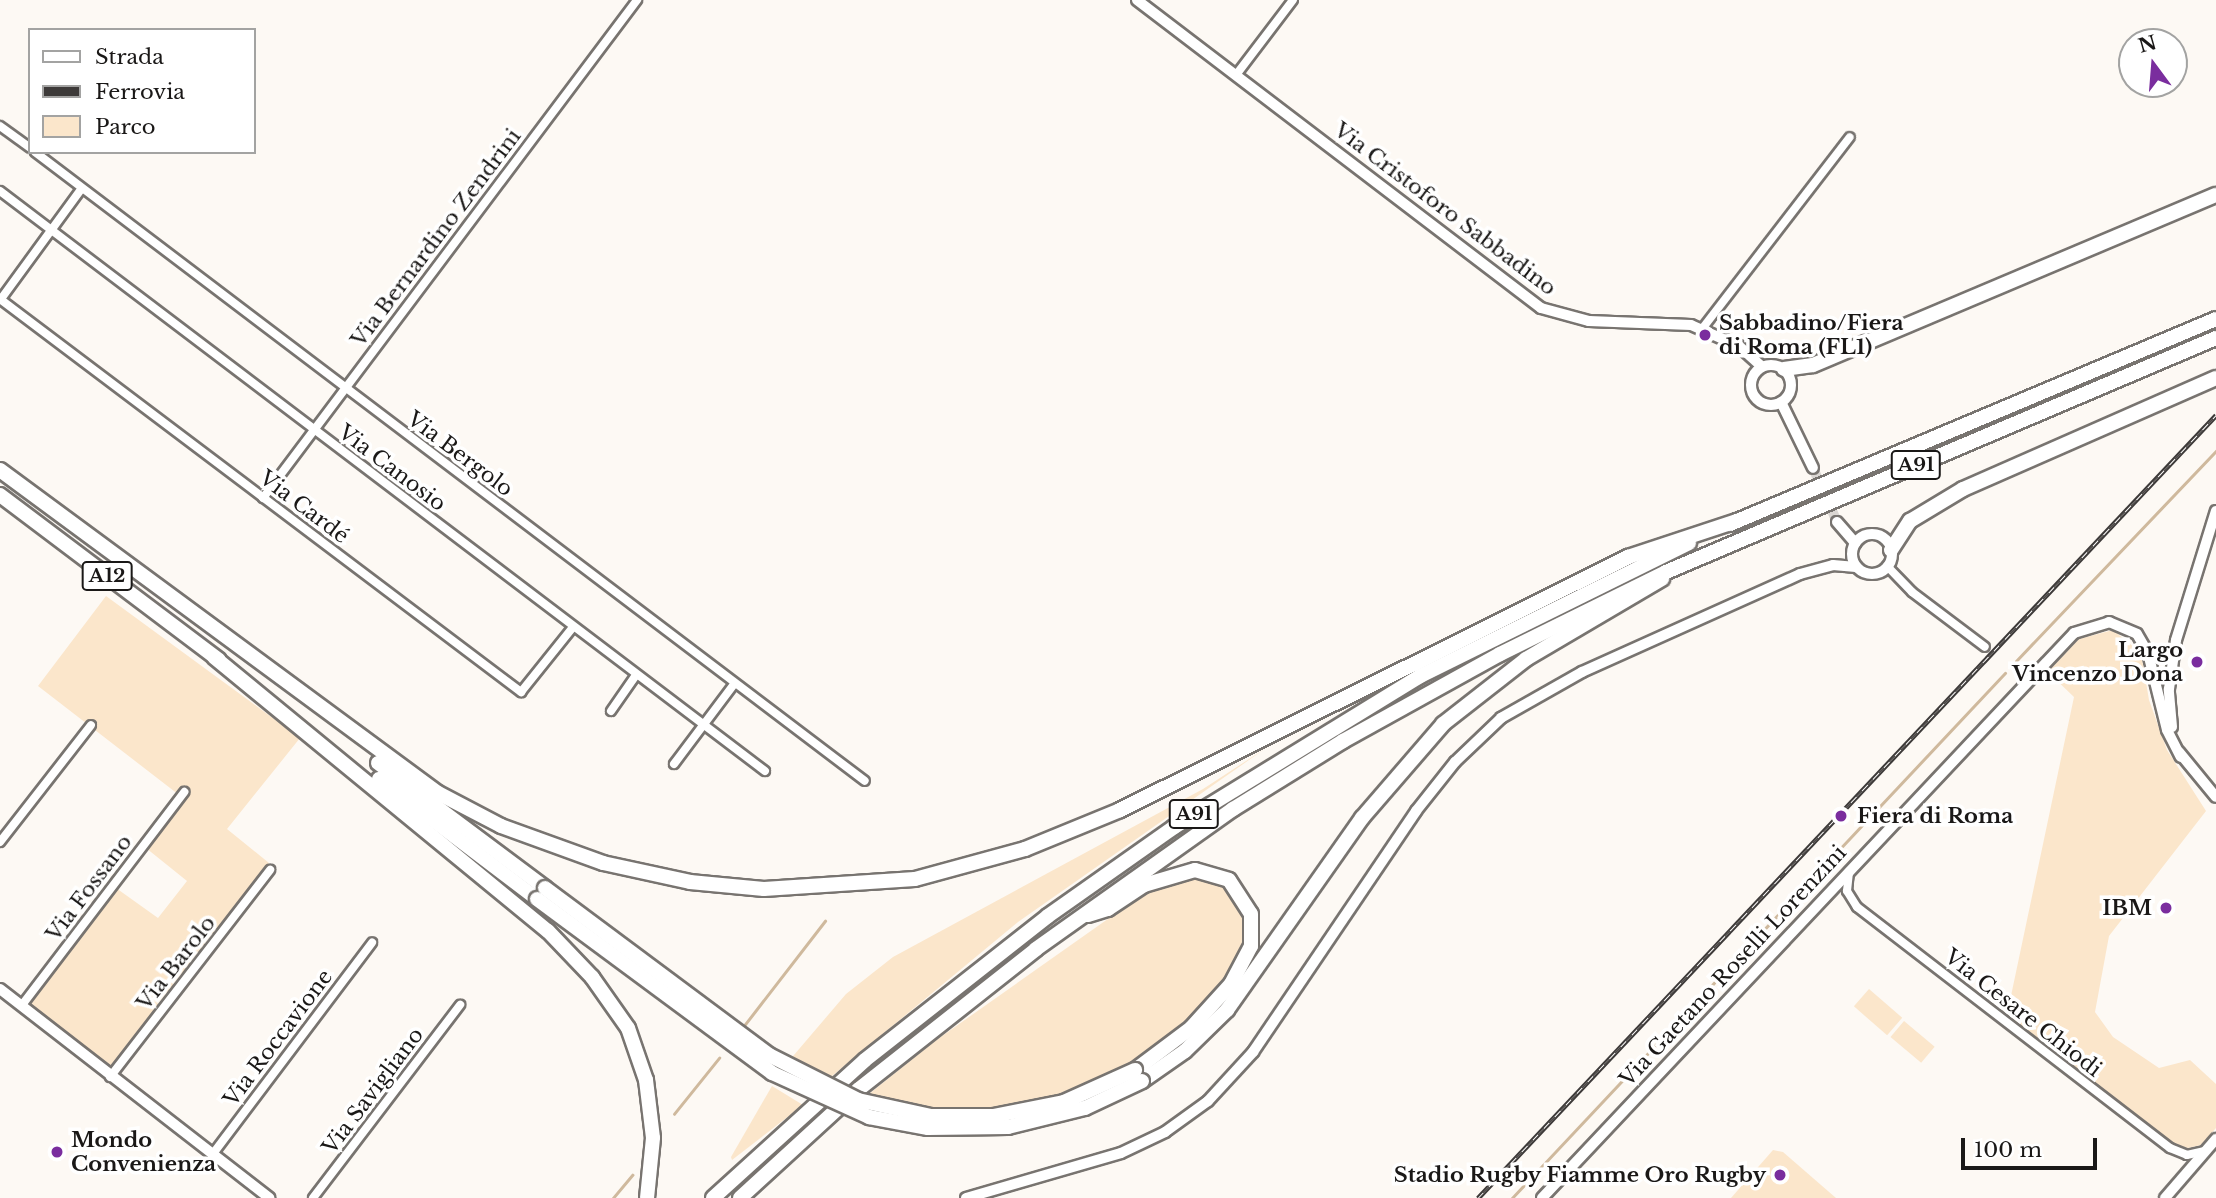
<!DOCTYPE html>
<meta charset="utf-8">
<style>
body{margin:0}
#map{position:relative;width:2216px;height:1198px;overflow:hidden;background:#fdf9f4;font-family:"Libre Baskerville",serif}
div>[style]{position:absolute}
.green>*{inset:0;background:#fbe6cb;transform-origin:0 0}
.stream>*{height:2.5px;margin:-1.25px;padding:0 1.25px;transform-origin:1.25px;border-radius:1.25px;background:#cfb99d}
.tertiary-tunnel>*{height:10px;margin-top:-5px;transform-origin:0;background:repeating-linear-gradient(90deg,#dbd7d3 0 10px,transparent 0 15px)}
.roads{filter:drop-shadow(2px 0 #787470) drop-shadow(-2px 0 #787470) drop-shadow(0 2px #787470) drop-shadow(0 -2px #787470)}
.minor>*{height:8px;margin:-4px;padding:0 4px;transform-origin:4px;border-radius:4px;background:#fff}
.tertiary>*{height:10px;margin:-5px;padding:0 5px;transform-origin:5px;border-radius:5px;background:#fff}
.tertiary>.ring{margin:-5px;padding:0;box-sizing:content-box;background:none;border:10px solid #fff;border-radius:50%}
.trunk>*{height:14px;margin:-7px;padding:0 7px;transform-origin:7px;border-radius:7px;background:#fff}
.motorway>*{height:14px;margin:-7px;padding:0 7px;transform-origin:7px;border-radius:7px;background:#fff}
.rail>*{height:5px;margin-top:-2.5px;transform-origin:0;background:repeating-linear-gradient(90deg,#fff 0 8px,#3d3a39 0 16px);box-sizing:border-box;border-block:2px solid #3d3a39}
.bridges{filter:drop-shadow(2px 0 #787470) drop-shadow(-2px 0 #787470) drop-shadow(0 2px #787470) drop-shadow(0 -2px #787470)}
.motorway-bridge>*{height:14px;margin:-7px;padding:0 7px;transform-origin:7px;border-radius:7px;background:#fff}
.dots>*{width:19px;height:19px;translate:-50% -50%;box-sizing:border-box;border:4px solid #fff;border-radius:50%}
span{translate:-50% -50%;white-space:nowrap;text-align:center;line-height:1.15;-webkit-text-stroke:7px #fff;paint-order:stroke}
.shield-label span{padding:2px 5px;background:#fff;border:2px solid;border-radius:5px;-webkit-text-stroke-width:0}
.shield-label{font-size:19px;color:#1a1817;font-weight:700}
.street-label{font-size:21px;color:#1a1817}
.poi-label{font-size:21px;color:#1a1817;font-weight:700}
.left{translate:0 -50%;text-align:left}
.right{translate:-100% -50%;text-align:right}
.legend{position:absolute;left:28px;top:28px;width:228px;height:126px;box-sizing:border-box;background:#fff;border:2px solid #a3a3a2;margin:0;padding:9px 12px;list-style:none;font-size:21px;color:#1a1817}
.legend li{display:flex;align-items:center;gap:14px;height:35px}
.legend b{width:35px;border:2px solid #a3a3a2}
.north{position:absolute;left:2118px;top:28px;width:70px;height:70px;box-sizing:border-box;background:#fff;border:2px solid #a3a3a2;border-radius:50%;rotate:344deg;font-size:19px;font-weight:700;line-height:28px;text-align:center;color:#1a1817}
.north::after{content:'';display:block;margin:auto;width:24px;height:32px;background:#7a2d9e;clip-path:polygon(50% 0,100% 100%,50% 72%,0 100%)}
.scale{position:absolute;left:1961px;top:1138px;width:136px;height:32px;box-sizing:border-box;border:4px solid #1a1817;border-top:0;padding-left:9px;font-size:21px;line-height:24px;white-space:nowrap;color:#1a1817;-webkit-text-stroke:5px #fff;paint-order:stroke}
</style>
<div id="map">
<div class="green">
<i style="clip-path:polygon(106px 596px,300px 738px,227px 829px,269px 863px,113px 1069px,28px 1003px,116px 888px,158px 918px,187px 881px,146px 848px,183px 798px,38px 686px)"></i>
<i style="clip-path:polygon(2113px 630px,2141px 653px,2149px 700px,2167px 750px,2206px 811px,2109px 936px,2095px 1012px,2113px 1037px,2159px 1068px,2190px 1060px,2216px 1084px,2216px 1128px,2201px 1145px,2188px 1148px,2178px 1147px,2013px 1021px,2008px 1010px,2074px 697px,2048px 672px,2079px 639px)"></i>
<i style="clip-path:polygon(1266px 748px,1018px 922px,826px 1081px,788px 1062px,846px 994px,893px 957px,1203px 789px)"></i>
<i style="clip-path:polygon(1207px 878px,1235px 894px,1247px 923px,1245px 945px,1228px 980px,1198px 1014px,1120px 1073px,1057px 1100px,1000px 1112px,925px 1111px,864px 1098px,935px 1041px,1139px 897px,1181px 879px)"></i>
<i style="left:1869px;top:989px;width:44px;height:23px;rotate:41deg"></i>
<i style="left:1904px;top:1021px;width:40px;height:21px;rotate:40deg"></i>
<i style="clip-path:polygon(772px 1086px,803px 1105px,732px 1160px,731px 1157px)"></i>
<i style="clip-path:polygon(1773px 1150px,1783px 1152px,1836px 1198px,1731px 1198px)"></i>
</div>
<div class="stream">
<i style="left:2016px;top:661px;width:290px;rotate:-46.4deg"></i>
<i style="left:743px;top:1027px;width:134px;rotate:-52.3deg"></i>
<i style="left:674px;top:1114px;width:72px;rotate:-51.2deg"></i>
<i style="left:613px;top:1198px;width:30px;rotate:-50deg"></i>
<i style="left:1512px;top:1198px;width:720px;rotate:-46.8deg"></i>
</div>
<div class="tertiary-tunnel">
<i style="left:1813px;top:468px;width:59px;rotate:66deg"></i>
</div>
<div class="roads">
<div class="minor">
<i style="left:1236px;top:75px;width:94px;rotate:-52.8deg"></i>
<i style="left:0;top:126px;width:37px;rotate:36deg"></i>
<i style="left:35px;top:152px;width:1041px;rotate:37.16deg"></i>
<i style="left:0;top:191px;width:960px;rotate:37.17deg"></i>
<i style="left:0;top:299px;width:653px;rotate:37.03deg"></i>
<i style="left:521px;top:692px;width:83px;rotate:-51.3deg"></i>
<i style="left:1px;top:299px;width:137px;rotate:-53.9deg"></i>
<i style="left:1702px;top:329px;width:242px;rotate:-52.4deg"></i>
<i style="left:263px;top:498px;width:623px;rotate:-53.09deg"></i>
<i style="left:1887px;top:566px;width:36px;rotate:46deg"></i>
<i style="left:1912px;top:592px;width:91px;rotate:37deg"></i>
<i style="left:611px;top:711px;width:44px;rotate:-55.2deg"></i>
<i style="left:674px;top:764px;width:100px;rotate:-53.1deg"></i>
<i style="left:0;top:842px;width:148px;rotate:-52.1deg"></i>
<i style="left:1849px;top:872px;width:19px;rotate:96deg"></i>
<i style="left:1847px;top:891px;width:19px;rotate:58deg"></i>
<i style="left:1857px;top:907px;width:395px;rotate:37.6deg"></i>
<i style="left:2170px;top:1148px;width:18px;rotate:22deg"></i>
<i style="left:2187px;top:1155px;width:17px;rotate:-13deg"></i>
<i style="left:22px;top:1005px;width:268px;rotate:-52.7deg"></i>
<i style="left:110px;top:1077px;width:262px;rotate:-52.3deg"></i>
<i style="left:212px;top:1155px;width:266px;rotate:-53deg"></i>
<i style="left:313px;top:1198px;width:243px;rotate:-52.7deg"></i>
</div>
<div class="tertiary">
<i style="left:1137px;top:0;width:508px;rotate:37.32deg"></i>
<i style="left:1541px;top:308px;width:50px;rotate:15.2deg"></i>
<i style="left:1589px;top:321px;width:102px;rotate:2.2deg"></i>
<i style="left:1691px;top:325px;width:52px;rotate:23.6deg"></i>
<i style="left:1739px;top:346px;width:31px;rotate:42deg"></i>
<i class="ring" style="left:1751px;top:365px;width:30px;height:30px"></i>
<i style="left:1781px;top:402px;width:73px;rotate:64.1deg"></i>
<i style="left:1837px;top:522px;width:28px;rotate:49deg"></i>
<i class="ring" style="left:1852px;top:534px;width:30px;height:30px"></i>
<i style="left:2172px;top:727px;width:38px;rotate:-95deg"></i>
<i style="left:2169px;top:689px;width:49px;rotate:-81.9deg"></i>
<i style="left:2176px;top:640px;width:135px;rotate:-72.8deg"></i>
<i style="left:2179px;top:752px;width:58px;rotate:50.6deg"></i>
<i style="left:0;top:989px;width:341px;rotate:37.8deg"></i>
<i style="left:966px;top:1198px;width:161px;rotate:-16.2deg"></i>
<i style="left:1121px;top:1153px;width:49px;rotate:-25.5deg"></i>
<i style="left:1165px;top:1132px;width:53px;rotate:-35.8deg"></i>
<i style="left:1208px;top:1101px;width:67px;rotate:-47.4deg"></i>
<i style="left:1253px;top:1052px;width:291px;rotate:-55.9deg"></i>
<i style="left:1416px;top:811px;width:63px;rotate:-51.5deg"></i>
<i style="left:1455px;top:762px;width:64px;rotate:-43.7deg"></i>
<i style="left:1501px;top:718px;width:93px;rotate:-29.6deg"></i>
<i style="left:1582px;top:672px;width:239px;rotate:-24.2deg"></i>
<i style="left:1800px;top:574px;width:34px;rotate:-15deg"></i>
<i style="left:1833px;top:565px;width:23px;rotate:5deg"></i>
<i style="left:1542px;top:1198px;width:776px;rotate:-46.72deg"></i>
<i style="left:2074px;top:633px;width:37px;rotate:-17deg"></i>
<i style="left:2109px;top:622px;width:30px;rotate:23deg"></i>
<i style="left:2137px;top:634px;width:22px;rotate:60deg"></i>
<i style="left:2148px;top:653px;width:79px;rotate:76.1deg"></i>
<i style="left:2167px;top:730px;width:30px;rotate:63deg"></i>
<i style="left:2165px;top:1198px;width:78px;rotate:-49.2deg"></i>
</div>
<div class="trunk">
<i style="left:1784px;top:369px;width:29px;rotate:-8deg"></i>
<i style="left:1813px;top:365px;width:437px;rotate:-22.9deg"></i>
<i style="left:1891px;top:550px;width:35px;rotate:-57deg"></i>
<i style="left:1910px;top:521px;width:62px;rotate:-31.1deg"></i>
<i style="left:1963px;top:489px;width:276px;rotate:-23.7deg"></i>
</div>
<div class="motorway">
<i style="left:0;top:470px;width:544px;rotate:36.41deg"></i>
<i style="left:438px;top:793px;width:71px;rotate:27.6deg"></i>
<i style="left:501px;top:826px;width:109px;rotate:19.9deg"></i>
<i style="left:603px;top:863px;width:89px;rotate:12.3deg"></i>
<i style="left:690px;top:882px;width:74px;rotate:5.4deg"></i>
<i style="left:764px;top:889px;width:151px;rotate:-3.8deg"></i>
<i style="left:915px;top:879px;width:114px;rotate:-15.3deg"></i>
<i style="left:1025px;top:849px;width:103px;rotate:-22.3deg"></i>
<i style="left:1120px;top:810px;width:568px;rotate:-26.47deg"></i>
<i style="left:1628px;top:557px;width:115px;rotate:-18.3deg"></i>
<i style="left:0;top:495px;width:274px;rotate:37deg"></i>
<i style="left:1730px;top:524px;width:527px;rotate:-22.87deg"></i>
<i style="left:214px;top:657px;width:432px;rotate:39.4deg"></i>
<i style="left:548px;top:931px;width:64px;rotate:46.3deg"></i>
<i style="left:592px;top:977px;width:62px;rotate:54.8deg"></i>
<i style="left:628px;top:1028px;width:55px;rotate:70.9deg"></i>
<i style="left:646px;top:1080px;width:58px;rotate:83.1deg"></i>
<i style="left:653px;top:1138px;width:60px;rotate:95.7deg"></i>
<i style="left:378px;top:763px;width:209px;rotate:36.8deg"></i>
<i style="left:379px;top:779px;width:198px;rotate:37.2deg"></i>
<i style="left:1088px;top:915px;width:21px;rotate:-17deg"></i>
<i style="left:1108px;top:909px;width:43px;rotate:-33.7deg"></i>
<i style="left:1144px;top:885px;width:53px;rotate:-16.4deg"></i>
<i style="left:1195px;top:870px;width:35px;rotate:16deg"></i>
<i style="left:1229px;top:880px;width:40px;rotate:57.1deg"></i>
<i style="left:1251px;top:914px;width:32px;rotate:90deg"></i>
<i style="left:1251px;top:946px;width:43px;rotate:117.8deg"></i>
<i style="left:1231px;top:984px;width:59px;rotate:132.3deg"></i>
<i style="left:1191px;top:1028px;width:70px;rotate:143.1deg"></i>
<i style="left:1142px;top:1081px;width:52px;rotate:-34.9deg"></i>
<i style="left:1185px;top:1051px;width:59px;rotate:-44.3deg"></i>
<i style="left:1227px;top:1010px;width:235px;rotate:-54.9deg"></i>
<i style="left:1362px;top:818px;width:124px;rotate:-49.2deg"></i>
<i style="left:1443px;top:724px;width:105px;rotate:-38.1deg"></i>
<i style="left:1526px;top:659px;width:158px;rotate:-30.5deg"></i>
<i style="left:713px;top:1198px;width:205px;rotate:-42.2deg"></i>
<i style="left:865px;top:1060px;width:233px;rotate:-38.2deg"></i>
<i style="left:1048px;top:916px;width:154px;rotate:-35.2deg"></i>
<i style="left:1174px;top:827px;width:289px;rotate:-31.5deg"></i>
<i style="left:1420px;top:676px;width:300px;rotate:-26.3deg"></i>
<i style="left:740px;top:1198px;width:161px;rotate:-42.5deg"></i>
<i style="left:859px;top:1089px;width:226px;rotate:-38.3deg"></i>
<i style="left:1036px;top:949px;width:242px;rotate:-35.4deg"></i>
<i style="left:1233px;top:809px;width:129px;rotate:-31.7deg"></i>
<i style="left:1343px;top:741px;width:179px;rotate:-29deg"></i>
<i style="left:1500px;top:654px;width:185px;rotate:-26.3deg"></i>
<i style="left:1666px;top:572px;width:598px;rotate:-23.05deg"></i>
</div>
</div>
<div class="rail">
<i style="left:1478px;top:1198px;width:1076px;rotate:-46.69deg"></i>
</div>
<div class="bridges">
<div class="motorway-bridge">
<i style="left:545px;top:888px;width:279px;rotate:36.7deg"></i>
<i style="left:769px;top:1055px;width:100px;rotate:26.8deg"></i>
<i style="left:858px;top:1100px;width:75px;rotate:12.4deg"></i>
<i style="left:931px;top:1116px;width:62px"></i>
<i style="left:993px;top:1116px;width:72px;rotate:-11.2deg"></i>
<i style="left:1064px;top:1102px;width:78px;rotate:-24.3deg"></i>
<i style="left:537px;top:899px;width:292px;rotate:36.5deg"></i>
<i style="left:772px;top:1073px;width:107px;rotate:24.4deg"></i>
<i style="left:869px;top:1117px;width:60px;rotate:10.6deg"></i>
<i style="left:928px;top:1128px;width:80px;rotate:-0.7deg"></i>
<i style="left:1008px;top:1127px;width:79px;rotate:-13.9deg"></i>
<i style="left:1085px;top:1108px;width:63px;rotate:-25.3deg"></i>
</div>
</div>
<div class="dots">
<i style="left:1705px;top:335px;background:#7a2d9e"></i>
<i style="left:2197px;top:662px;background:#7a2d9e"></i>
<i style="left:1841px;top:816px;background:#7a2d9e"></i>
<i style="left:2166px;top:908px;background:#7a2d9e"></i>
<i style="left:57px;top:1152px;background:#7a2d9e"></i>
<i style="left:1780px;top:1175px;background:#7a2d9e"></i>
</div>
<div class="shield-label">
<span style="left:1916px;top:465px">A91</span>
<span style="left:107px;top:576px">A12</span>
<span style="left:1194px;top:814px">A91</span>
</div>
<div class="street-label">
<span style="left:1445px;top:209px;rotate:37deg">Via Cristoforo Sabbadino</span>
<span style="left:436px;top:238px;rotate:-53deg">Via Bernardino Zendrini</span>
<span style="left:460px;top:454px;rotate:37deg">Via Bergolo</span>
<span style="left:392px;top:468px;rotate:37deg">Via Canosio</span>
<span style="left:304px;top:507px;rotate:37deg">Via Cardé</span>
<span style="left:89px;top:888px;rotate:-53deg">Via Fossano</span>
<span style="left:176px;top:963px;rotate:-52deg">Via Barolo</span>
<span style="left:1733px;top:966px;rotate:-47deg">Via Gaetano Roselli Lorenzini</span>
<span style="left:2023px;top:1013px;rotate:38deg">Via Cesare Chiodi</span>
<span style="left:278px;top:1038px;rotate:-53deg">Via Roccavione</span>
<span style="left:373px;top:1091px;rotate:-53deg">Via Savigliano</span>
</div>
<div class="poi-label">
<span class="left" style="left:1719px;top:335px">Sabbadino/Fiera<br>di Roma (FL1)</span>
<span class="right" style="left:2183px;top:662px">Largo<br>Vincenzo Dona</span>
<span class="left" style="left:1857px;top:816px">Fiera di Roma</span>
<span class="right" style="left:2152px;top:908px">IBM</span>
<span class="left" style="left:71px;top:1152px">Mondo<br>Convenienza</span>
<span class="right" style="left:1766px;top:1175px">Stadio Rugby Fiamme Oro Rugby</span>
</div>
<ul class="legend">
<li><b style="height:9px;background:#fff"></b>Strada</li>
<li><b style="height:9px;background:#3d3a39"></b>Ferrovia</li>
<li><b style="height:19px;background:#fbe6cb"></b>Parco</li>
</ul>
<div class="north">N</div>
<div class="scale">100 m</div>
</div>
